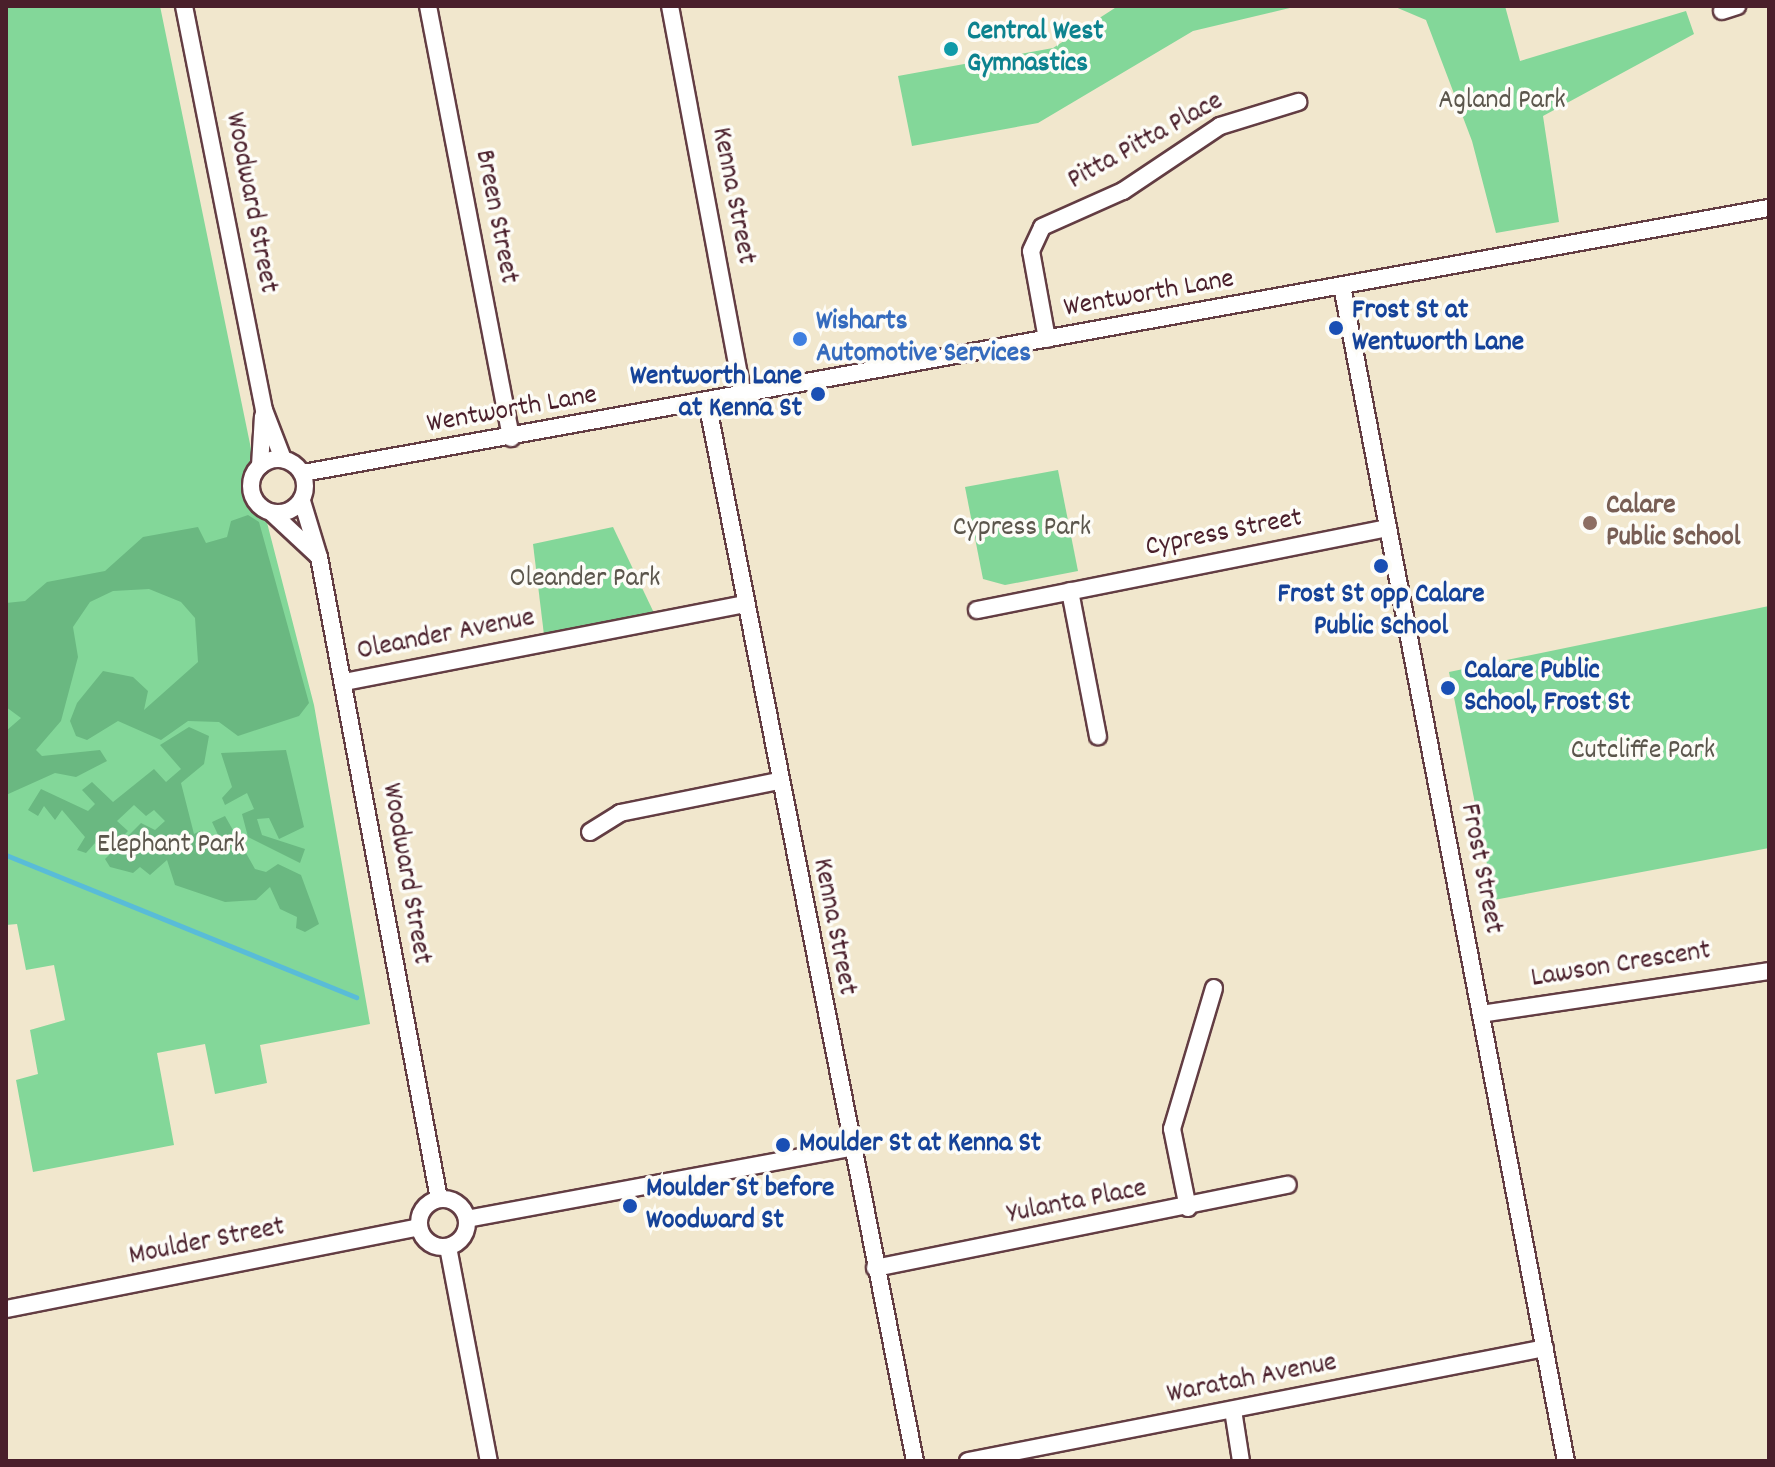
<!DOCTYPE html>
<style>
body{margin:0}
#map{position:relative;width:1775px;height:1467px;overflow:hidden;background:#f1e7cd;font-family:Dekko,sans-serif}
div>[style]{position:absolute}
.green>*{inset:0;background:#83d799}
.forest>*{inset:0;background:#6ab881}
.stream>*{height:5px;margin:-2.5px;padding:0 2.5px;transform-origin:2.5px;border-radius:2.5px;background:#59bcd8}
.roads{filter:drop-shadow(2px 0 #633d43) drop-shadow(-2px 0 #633d43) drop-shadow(0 2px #633d43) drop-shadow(0 -2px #633d43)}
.minor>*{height:16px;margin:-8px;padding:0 8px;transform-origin:8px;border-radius:8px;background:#fff}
.minor>.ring{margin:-8px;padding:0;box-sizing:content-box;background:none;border:16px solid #fff;border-radius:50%}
.dots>*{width:22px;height:22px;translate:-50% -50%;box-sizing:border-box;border:4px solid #fdfcf7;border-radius:50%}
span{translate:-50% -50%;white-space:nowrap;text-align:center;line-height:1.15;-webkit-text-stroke:7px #fdfcf7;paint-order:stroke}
.culture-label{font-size:28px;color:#0d838f;font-weight:700}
.left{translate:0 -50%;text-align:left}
.park-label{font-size:28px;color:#5b564c}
.street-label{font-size:28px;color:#4a1f2b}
.transit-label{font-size:28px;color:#164399;font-weight:700}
.right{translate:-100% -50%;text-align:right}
.shop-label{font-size:28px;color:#366cbe;font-weight:700}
.education-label{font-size:28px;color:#785e54;font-weight:700}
.frame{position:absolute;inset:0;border:8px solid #4a1f2b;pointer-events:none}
</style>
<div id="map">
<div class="green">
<i style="clip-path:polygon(6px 6px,160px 6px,263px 507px,314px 705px,370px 1024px,260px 1045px,267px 1083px,215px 1094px,205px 1044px,157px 1053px,174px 1145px,33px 1172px,16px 1080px,38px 1074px,30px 1030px,65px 1020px,54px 965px,26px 970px,17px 924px,6px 925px)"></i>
<i style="clip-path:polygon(1118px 6px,1298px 6px,1193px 31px,1038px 123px,912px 146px,898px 76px,1053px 48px)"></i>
<i style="clip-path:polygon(1393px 6px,1505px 6px,1520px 61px,1686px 11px,1694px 34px,1543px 116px,1559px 222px,1496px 233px,1472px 141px,1426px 20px)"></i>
<i style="clip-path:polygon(1058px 470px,1078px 571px,1005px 585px,983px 579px,965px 487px)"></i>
<i style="clip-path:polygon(613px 527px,654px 613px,544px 635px,533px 544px)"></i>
<i style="clip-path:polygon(1769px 606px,1769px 848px,1494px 900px,1449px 672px)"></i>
</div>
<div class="forest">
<i style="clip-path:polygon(248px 515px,259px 522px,309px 703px,299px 716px,238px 736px,219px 722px,188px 721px,161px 740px,118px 721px,87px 740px,76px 736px,70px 721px,77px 703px,103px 671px,133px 677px,148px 691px,144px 710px,198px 662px,195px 618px,181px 602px,149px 589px,113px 591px,90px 602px,73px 627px,78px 657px,61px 721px,36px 750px,42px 756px,100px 750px,107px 761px,76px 777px,55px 773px,6px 795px,6px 731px,21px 718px,6px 707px,6px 603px,25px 601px,47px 582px,105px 571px,143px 537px,198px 527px,206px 543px,227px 537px,231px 521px)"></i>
<i style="clip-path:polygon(189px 727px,209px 736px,204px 764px,181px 783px,194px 834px,200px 831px,206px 844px,219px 837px,212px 822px,225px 816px,255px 869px,266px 872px,278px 864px,301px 875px,319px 924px,305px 932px,296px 928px,297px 917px,280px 909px,270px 887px,256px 900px,225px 902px,175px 885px,167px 860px,150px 875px,140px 867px,133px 873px,110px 867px,105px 859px,141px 823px,155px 830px,165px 821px,154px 810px,146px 816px,134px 805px,117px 821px,128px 831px,107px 853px,95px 843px,86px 853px,77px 850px,85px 837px,62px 810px,55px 820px,44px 806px,38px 816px,28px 810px,41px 789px,88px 811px,95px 804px,82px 790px,92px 782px,113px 802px,154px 769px,166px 782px,181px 769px,160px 745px)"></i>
<i style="clip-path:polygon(286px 750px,304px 827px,279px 839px,269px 818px,257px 819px,262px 835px,305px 849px,300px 863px,248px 837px,242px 814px,254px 809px,247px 793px,225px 805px,222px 798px,232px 787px,221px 753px)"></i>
</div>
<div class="stream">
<i style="left:6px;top:855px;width:378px;rotate:22.1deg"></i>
</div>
<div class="roads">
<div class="minor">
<i style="left:184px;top:6px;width:412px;rotate:78.8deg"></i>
<i style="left:264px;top:410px;width:53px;rotate:68.8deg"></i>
<i style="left:428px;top:6px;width:440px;rotate:79.1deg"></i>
<i style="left:670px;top:6px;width:396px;rotate:79.4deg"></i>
<i style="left:1722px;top:11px;width:16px;rotate:-18deg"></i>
<i style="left:1342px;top:286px;width:1196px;rotate:79.21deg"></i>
<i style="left:1047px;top:339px;width:89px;rotate:-100.3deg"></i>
<i style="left:1031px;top:251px;width:26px;rotate:-65deg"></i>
<i style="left:1042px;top:227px;width:89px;rotate:-24deg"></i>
<i style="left:1123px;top:191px;width:117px;rotate:-33.8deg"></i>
<i style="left:1220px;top:126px;width:82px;rotate:-17.1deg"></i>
<i style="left:707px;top:402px;width:1079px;rotate:78.89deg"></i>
<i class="ring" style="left:251px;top:459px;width:38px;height:38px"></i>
<i style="left:260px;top:466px;width:50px;rotate:-86.6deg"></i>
<i style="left:303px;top:473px;width:1490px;rotate:-10.25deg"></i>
<i style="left:302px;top:501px;width:59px;rotate:73.1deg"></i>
<i style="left:319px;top:557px;width:653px;rotate:79.41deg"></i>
<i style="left:272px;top:513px;width:63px;rotate:43.1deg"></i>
<i style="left:1070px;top:591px;width:148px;rotate:79.1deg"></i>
<i style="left:977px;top:610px;width:419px;rotate:-11.3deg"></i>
<i style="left:344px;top:682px;width:409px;rotate:-11deg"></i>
<i style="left:590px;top:832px;width:36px;rotate:-32deg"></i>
<i style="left:620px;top:813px;width:161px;rotate:-11.4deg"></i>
<i style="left:1481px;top:1014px;width:291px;rotate:-8.5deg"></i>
<i class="ring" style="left:419px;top:1199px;width:32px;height:32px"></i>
<i style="left:1188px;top:1208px;width:81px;rotate:-101.4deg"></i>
<i style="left:1172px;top:1129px;width:147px;rotate:-73.4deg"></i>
<i style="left:467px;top:1219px;width:390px;rotate:-10.5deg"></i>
<i style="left:448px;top:1247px;width:218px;rotate:79.2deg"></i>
<i style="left:875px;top:1268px;width:421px;rotate:-11.4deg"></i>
<i style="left:6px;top:1309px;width:421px;rotate:-11.2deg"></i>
<i style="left:1233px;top:1410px;width:52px;rotate:81.1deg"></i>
<i style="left:968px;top:1461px;width:588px;rotate:-11.08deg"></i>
</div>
</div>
<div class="dots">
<i style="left:951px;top:49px;background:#0f9aa8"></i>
<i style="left:1336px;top:328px;background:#1a4fb4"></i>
<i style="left:800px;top:339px;background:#3f7fe0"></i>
<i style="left:818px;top:394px;background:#1a4fb4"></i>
<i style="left:1590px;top:523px;background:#8d6e63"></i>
<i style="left:1381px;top:566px;background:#1a4fb4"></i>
<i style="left:1448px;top:688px;background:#1a4fb4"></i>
<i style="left:783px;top:1145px;background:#1a4fb4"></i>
<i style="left:630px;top:1206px;background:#1a4fb4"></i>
</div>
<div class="culture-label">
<span class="left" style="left:967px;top:49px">Central West<br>Gymnastics</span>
</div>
<div class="park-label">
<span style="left:1502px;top:102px">Agland Park</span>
<span style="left:1022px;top:529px">Cypress Park</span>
<span style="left:585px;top:580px">Oleander Park</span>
<span style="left:1643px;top:752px">Cutcliffe Park</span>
<span style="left:171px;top:846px">Elephant Park</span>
</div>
<div class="street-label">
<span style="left:1146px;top:142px;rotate:-29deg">Pitta Pitta Place</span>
<span style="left:732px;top:196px;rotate:79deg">Kenna Street</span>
<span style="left:250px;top:203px;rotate:79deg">Woodward Street</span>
<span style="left:495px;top:217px;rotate:79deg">Breen Street</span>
<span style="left:1149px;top:295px;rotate:-10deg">Wentworth Lane</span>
<span style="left:512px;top:411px;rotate:-10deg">Wentworth Lane</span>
<span style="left:1224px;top:534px;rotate:-11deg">Cypress Street</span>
<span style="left:446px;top:636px;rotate:-11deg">Oleander Avenue</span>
<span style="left:1480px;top:869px;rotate:79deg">Frost Street</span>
<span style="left:405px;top:874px;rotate:80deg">Woodward Street</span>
<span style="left:833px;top:927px;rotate:79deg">Kenna Street</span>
<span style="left:1621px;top:966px;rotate:-9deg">Lawson Crescent</span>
<span style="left:1077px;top:1203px;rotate:-11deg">Yulanta Place</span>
<span style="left:207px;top:1243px;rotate:-11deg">Moulder Street</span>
<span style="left:1252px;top:1380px;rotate:-11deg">Waratah Avenue</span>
</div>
<div class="transit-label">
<span class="left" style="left:1352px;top:328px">Frost St at<br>Wentworth Lane</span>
<span class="right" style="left:802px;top:394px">Wentworth Lane<br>at Kenna St</span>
<span style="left:1381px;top:612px">Frost St opp Calare<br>Public School</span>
<span class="left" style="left:1464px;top:688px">Calare Public<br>School, Frost St</span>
<span class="left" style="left:799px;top:1145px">Moulder St at Kenna St</span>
<span class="left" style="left:646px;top:1206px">Moulder St before<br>Woodward St</span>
</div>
<div class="shop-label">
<span class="left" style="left:816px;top:339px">Wisharts<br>Automotive Services</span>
</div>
<div class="education-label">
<span class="left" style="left:1606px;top:523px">Calare<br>Public School</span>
</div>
<div class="frame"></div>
</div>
